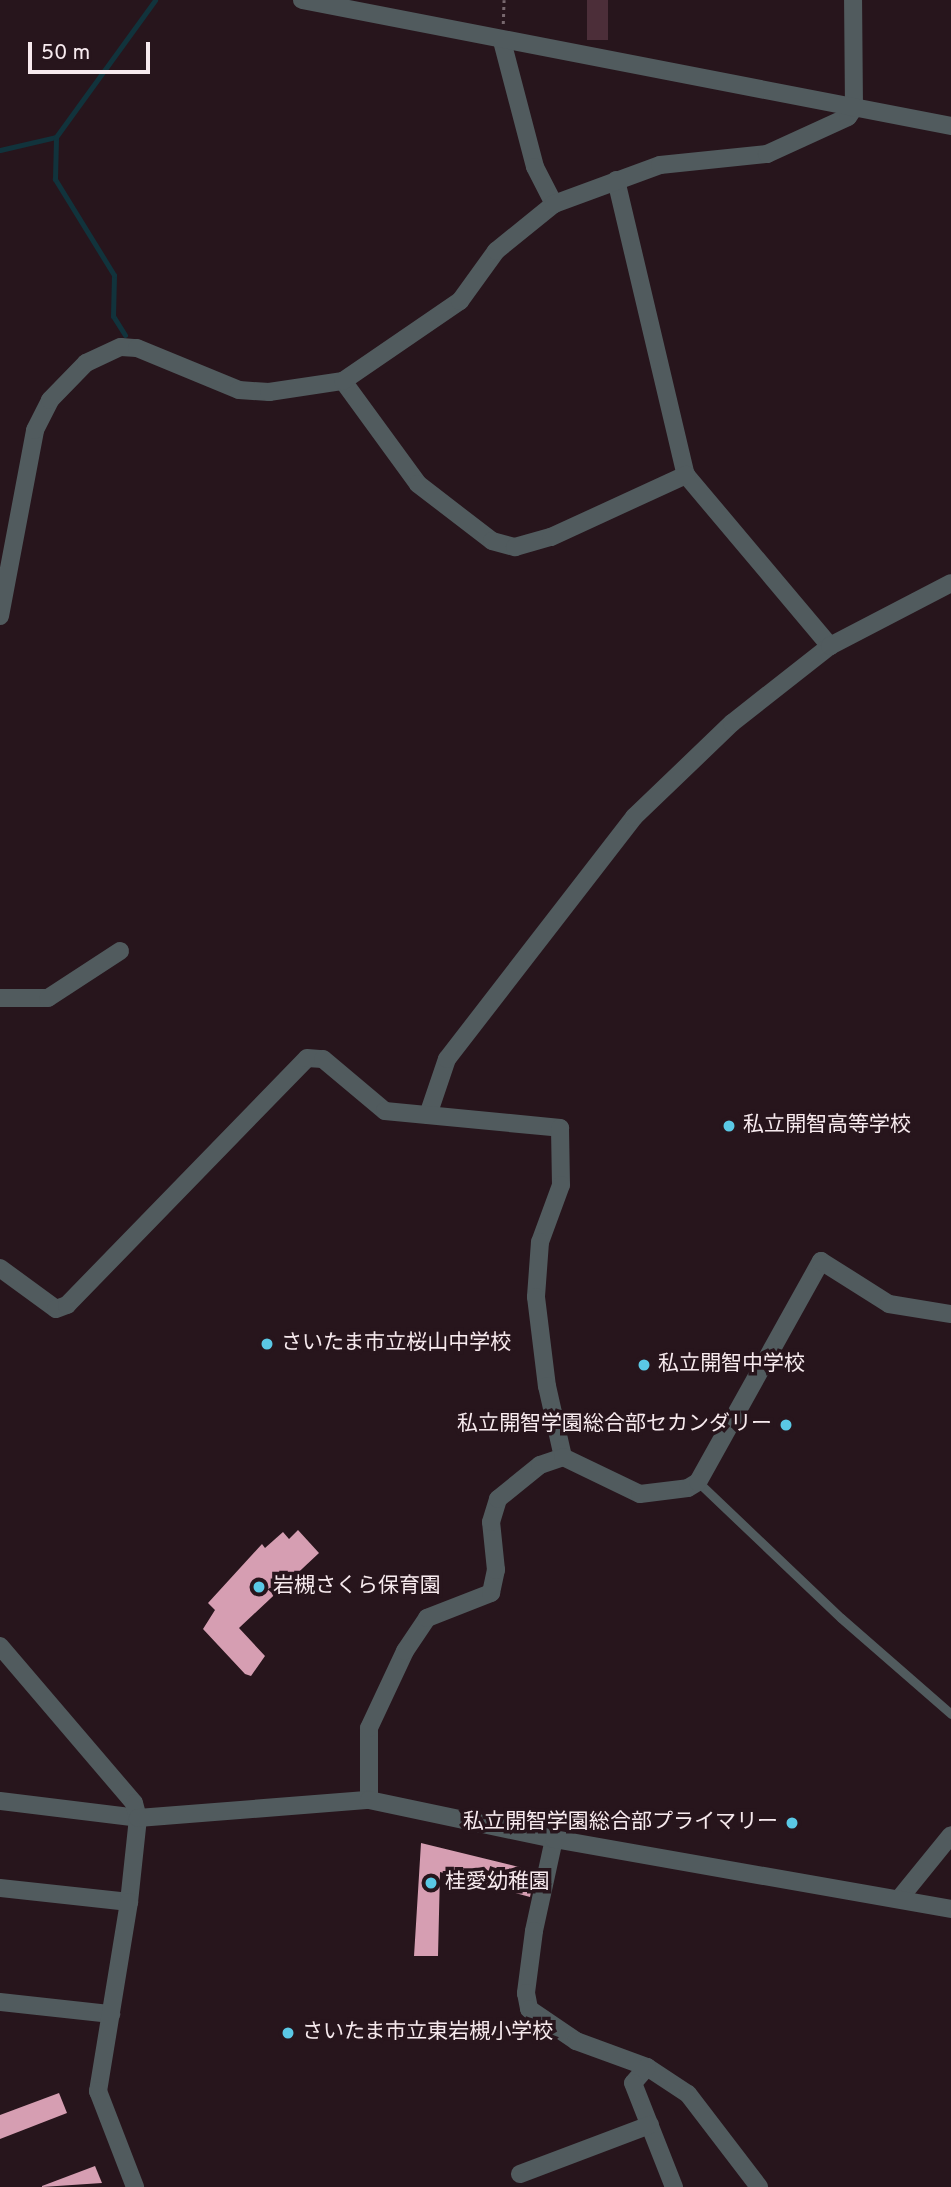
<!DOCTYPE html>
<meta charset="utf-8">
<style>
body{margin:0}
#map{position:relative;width:951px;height:2187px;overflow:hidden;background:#27151c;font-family:Overpass,"Noto Sans JP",sans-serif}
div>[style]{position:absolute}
.green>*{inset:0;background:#4c2e39;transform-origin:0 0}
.stream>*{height:5px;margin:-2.5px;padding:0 2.5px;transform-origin:2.5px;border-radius:2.5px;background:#11333c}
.building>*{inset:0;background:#d69eb2}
.path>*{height:2.5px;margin-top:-1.25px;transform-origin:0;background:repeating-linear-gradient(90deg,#78686e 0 3.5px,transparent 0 7px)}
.service>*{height:9px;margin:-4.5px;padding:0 4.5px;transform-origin:4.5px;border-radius:4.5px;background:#515b5e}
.minor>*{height:18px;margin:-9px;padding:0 9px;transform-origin:9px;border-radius:9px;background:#515b5e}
.tertiary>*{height:18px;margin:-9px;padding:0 9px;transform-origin:9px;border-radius:9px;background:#515b5e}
.dots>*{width:19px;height:19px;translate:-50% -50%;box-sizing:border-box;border:4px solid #27151c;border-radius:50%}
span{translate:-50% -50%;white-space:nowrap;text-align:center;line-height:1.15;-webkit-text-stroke:7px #27151c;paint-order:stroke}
.poi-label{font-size:21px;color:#f7eaee}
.left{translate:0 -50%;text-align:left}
.right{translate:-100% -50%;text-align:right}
.scale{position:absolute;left:28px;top:42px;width:122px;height:32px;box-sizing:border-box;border:4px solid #f7eaee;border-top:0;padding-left:9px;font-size:21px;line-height:24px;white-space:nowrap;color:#f7eaee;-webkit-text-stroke:5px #27151c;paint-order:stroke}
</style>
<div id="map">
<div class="green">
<i style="left:587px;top:0;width:21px;height:40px"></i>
</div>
<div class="stream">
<i style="left:0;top:150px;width:57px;rotate:-13.1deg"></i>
<i style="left:125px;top:335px;width:22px;rotate:-122deg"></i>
<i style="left:113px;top:316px;width:41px;rotate:-88.6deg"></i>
<i style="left:114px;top:275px;width:113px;rotate:-121.6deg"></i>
<i style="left:55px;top:179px;width:42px;rotate:-88.6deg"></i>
<i style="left:56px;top:137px;width:169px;rotate:-54.1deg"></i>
</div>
<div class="building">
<i style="clip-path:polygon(298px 1530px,319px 1553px,239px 1628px,265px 1656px,251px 1676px,245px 1674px,203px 1629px,215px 1610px,208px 1603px,262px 1544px,265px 1548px,283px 1532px,289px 1539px)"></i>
<i style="clip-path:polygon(421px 1843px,535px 1871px,530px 1897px,440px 1872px,438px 1956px,414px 1956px)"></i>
<i style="clip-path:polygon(59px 2093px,67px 2113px,0 2139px,0 2115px)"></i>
<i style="clip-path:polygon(95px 2166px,102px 2183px,42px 2187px,42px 2186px)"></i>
</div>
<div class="path">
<i style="left:503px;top:24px;width:24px;rotate:-88deg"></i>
</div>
<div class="service">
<i style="left:698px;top:1482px;width:197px;rotate:43.6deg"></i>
<i style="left:841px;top:1618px;width:146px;rotate:41.1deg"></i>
</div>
<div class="minor">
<i style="left:502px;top:41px;width:130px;rotate:75.3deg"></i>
<i style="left:535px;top:167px;width:42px;rotate:62.8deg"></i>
<i style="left:616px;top:180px;width:303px;rotate:76.7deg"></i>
<i style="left:686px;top:475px;width:224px;rotate:49.9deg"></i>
<i style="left:343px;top:381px;width:127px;rotate:53.9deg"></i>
<i style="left:418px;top:484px;width:93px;rotate:37.6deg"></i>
<i style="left:492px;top:541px;width:24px;rotate:15deg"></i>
<i style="left:515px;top:547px;width:37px;rotate:-16deg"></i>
<i style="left:551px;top:537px;width:149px;rotate:-24.7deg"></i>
<i style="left:0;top:616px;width:189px;rotate:-79.3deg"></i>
<i style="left:35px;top:430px;width:34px;rotate:-63deg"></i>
<i style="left:50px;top:400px;width:52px;rotate:-45.8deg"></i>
<i style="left:86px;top:363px;width:38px;rotate:-25deg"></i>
<i style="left:121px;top:347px;width:16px;rotate:4deg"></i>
<i style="left:137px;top:348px;width:110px;rotate:22.4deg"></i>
<i style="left:239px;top:390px;width:30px;rotate:4deg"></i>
<i style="left:269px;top:392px;width:75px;rotate:-8.5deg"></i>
<i style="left:343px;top:381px;width:142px;rotate:-34.4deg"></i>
<i style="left:460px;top:301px;width:62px;rotate:-54.2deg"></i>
<i style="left:496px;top:251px;width:75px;rotate:-39deg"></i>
<i style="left:554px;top:204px;width:113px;rotate:-20.2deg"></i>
<i style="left:660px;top:165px;width:108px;rotate:-5.9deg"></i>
<i style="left:767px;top:154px;width:89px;rotate:-24.6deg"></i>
<i style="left:848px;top:117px;width:11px;rotate:-56deg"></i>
<i style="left:854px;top:108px;width:108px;rotate:-90.5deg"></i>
<i style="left:0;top:998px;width:48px"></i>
<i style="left:48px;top:998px;width:86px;rotate:-33.1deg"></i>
<i style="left:428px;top:1115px;width:59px;rotate:-71.3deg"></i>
<i style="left:447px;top:1059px;width:306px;rotate:-52.3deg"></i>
<i style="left:634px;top:817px;width:136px;rotate:-43.8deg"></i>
<i style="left:732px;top:723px;width:125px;rotate:-38.2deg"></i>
<i style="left:830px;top:646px;width:136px;rotate:-27.5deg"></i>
<i style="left:0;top:1268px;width:69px;rotate:36.2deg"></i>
<i style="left:56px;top:1309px;width:12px;rotate:-20deg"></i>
<i style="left:67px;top:1305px;width:344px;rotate:-45.8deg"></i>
<i style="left:307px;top:1058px;width:16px;rotate:4deg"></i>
<i style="left:323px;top:1059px;width:81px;rotate:40deg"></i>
<i style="left:385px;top:1111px;width:176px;rotate:5.5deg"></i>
<i style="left:560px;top:1128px;width:57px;rotate:89deg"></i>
<i style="left:561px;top:1185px;width:61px;rotate:110.2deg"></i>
<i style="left:540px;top:1242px;width:55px;rotate:94.2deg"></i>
<i style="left:536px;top:1297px;width:90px;rotate:83deg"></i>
<i style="left:547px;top:1386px;width:73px;rotate:77.3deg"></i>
<i style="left:369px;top:1800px;width:72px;rotate:-90deg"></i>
<i style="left:369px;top:1728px;width:85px;rotate:-64.9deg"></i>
<i style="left:405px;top:1651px;width:40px;rotate:-56deg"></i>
<i style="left:427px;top:1618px;width:69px;rotate:-21.3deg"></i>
<i style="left:491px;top:1593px;width:24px;rotate:-78deg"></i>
<i style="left:496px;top:1570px;width:48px;rotate:-95.9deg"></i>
<i style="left:491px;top:1522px;width:24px;rotate:-73deg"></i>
<i style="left:498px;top:1499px;width:54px;rotate:-39deg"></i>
<i style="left:540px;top:1465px;width:24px;rotate:-19deg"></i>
<i style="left:563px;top:1457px;width:85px;rotate:25.7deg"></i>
<i style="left:640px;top:1494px;width:48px;rotate:-7.1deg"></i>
<i style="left:688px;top:1488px;width:12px;rotate:-31deg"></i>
<i style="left:698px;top:1482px;width:253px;rotate:-60.9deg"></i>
<i style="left:821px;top:1261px;width:80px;rotate:32.3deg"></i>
<i style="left:889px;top:1304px;width:63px;rotate:9.2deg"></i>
<i style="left:0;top:1801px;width:139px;rotate:7deg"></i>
<i style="left:554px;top:1839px;width:94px;rotate:102.3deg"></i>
<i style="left:534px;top:1931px;width:63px;rotate:97.4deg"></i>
<i style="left:526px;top:1993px;width:16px;rotate:79deg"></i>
<i style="left:529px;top:2009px;width:57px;rotate:34.2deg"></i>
<i style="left:576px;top:2041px;width:76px;rotate:20.1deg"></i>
<i style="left:647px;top:2067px;width:49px;rotate:33.4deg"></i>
<i style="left:688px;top:2094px;width:117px;rotate:52.6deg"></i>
<i style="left:0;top:1888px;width:130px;rotate:6.2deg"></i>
<i style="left:899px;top:1899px;width:82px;rotate:-50.9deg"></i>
<i style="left:0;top:2002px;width:112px;rotate:6.2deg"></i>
<i style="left:647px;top:2067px;width:21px;rotate:131deg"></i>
<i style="left:633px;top:2083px;width:112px;rotate:68.5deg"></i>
<i style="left:520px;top:2174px;width:139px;rotate:-20.7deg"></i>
</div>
<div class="tertiary">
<i style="left:302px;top:0;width:661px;rotate:10.99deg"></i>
<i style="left:0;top:1646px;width:206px;rotate:49.5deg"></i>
<i style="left:134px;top:1803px;width:16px;rotate:75deg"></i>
<i style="left:138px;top:1818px;width:84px;rotate:96.1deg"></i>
<i style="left:129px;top:1902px;width:192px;rotate:99.3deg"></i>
<i style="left:98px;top:2091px;width:103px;rotate:68.9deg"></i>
<i style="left:138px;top:1818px;width:232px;rotate:-4.5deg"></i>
<i style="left:369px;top:1800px;width:189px;rotate:11.9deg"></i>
<i style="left:554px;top:1839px;width:403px;rotate:10deg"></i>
</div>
<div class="dots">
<i style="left:729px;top:1126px;background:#5ac8e5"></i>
<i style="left:267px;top:1344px;background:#5ac8e5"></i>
<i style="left:644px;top:1365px;background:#5ac8e5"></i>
<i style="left:786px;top:1425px;background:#5ac8e5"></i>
<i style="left:259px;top:1587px;background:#5ac8e5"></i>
<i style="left:792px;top:1823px;background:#5ac8e5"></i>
<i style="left:431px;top:1883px;background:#5ac8e5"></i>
<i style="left:288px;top:2033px;background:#5ac8e5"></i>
</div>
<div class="poi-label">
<span class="left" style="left:743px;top:1126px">私立開智高等学校</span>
<span class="left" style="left:281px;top:1344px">さいたま市立桜山中学校</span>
<span class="left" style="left:658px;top:1365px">私立開智中学校</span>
<span class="right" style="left:772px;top:1425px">私立開智学園総合部セカンダリー</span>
<span class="left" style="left:273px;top:1587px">岩槻さくら保育園</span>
<span class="right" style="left:778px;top:1823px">私立開智学園総合部プライマリー</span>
<span class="left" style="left:445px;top:1883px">桂愛幼稚園</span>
<span class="left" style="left:302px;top:2033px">さいたま市立東岩槻小学校</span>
</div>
<div class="scale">50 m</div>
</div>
